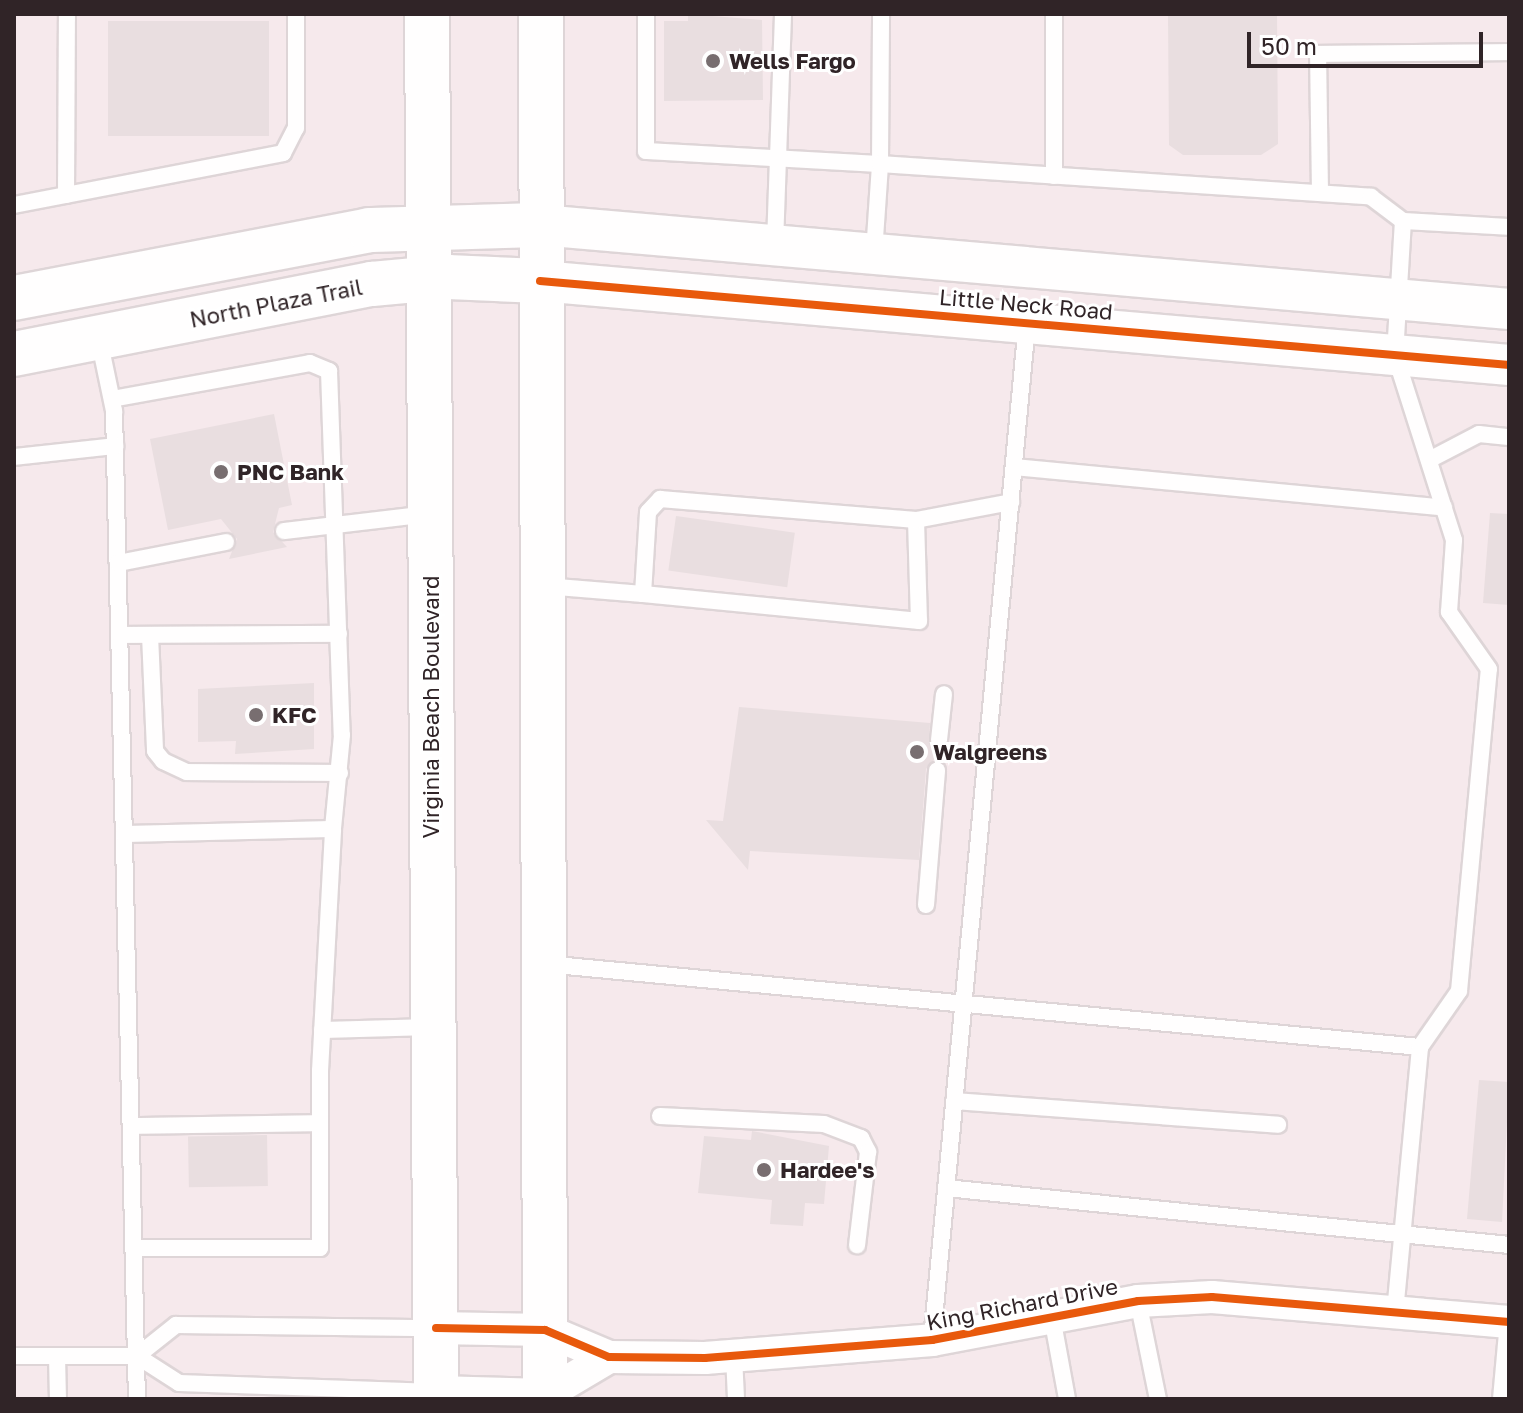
<!DOCTYPE html>
<style>
body{margin:0}
#map{position:relative;width:1523px;height:1413px;overflow:hidden;background:#fdf8f9;font-family:"Golos Text",sans-serif}
div>[style]{position:absolute}
.built>*{inset:0;background:#f6e9ec;transform-origin:0 0}
.building>*{inset:0;background:#e9dee0;transform-origin:0 0}
.roads{filter:drop-shadow(2px 0 #ded5d7) drop-shadow(-2px 0 #ded5d7) drop-shadow(0 2px #ded5d7) drop-shadow(0 -2px #ded5d7)}
.service>*{height:16px;margin:-8px;padding:0 8px;transform-origin:8px;border-radius:8px;background:#fffefe}
.minor>*{height:32px;margin:-16px;padding:0 16px;transform-origin:16px;border-radius:16px;background:#fffefe}
.tertiary>*{height:40px;margin:-20px;padding:0 20px;transform-origin:20px;border-radius:20px;background:#fffefe}
.secondary>*{height:44px;margin:-22px;padding:0 22px;transform-origin:22px;border-radius:22px;background:#fffefe}
.primary>*{height:44px;margin:-22px;padding:0 22px;transform-origin:22px;border-radius:22px;background:#fffefe}
.cycleway>*{height:8px;margin:-4px;padding:0 4px;transform-origin:4px;border-radius:4px;background:#e8590c}
.dots>*{width:22px;height:22px;translate:-50% -50%;box-sizing:border-box;border:4px solid #fff;border-radius:50%}
span{translate:-50% -50%;white-space:nowrap;text-align:center;line-height:1.15;-webkit-text-stroke:6px #fff;paint-order:stroke}
.poi-label{font-size:22px;color:#302427;font-weight:700}
.left{translate:0 -50%;text-align:left}
.street-label{font-size:22px;color:#302427}
.frame{position:absolute;inset:0;border:16px solid #302427;pointer-events:none}
.scale{position:absolute;left:1247px;top:32px;width:236px;height:36px;box-sizing:border-box;border:4px solid #302427;border-top:0;padding-left:10px;font-size:24px;line-height:28px;white-space:nowrap;color:#302427;-webkit-text-stroke:6px #fff;paint-order:stroke}
</style>
<div id="map">
<div class="built">
<i style="left:14px;top:14px;width:1495px;height:1385px"></i>
</div>
<div class="building">
<i style="clip-path:polygon(688px 14px,762px 20px,763px 100px,664px 101px,664px 21px,688px 21px)"></i>
<i style="clip-path:polygon(1168px 14px,1277px 14px,1278px 144px,1261px 155px,1183px 155px,1169px 145px)"></i>
<i style="left:269px;top:21px;width:115px;height:161px;rotate:90deg"></i>
<i style="clip-path:polygon(274px 414px,292px 505px,279px 508px,273px 532px,287px 547px,229px 559px,237px 539px,221px 519px,168px 530px,150px 439px)"></i>
<i style="clip-path:polygon(1490px 513px,1509px 514px,1509px 605px,1483px 603px)"></i>
<i style="left:676px;top:516px;width:120px;height:55px;rotate:8deg"></i>
<i style="clip-path:polygon(314px 683px,314px 749px,235px 754px,236px 741px,198px 742px,198px 689px)"></i>
<i style="clip-path:polygon(739px 707px,930px 723px,929px 744px,941px 751px,926px 769px,919px 860px,750px 851px,748px 870px,706px 820px,723px 821px)"></i>
<i style="clip-path:polygon(1479px 1080px,1509px 1082px,1502px 1222px,1467px 1219px)"></i>
<i style="clip-path:polygon(752px 1131px,829px 1146px,824px 1204px,805px 1203px,803px 1226px,770px 1224px,772px 1200px,698px 1193px,704px 1136px,751px 1140px)"></i>
<i style="left:267px;top:1135px;width:51px;height:79px;rotate:89deg"></i>
</div>
<div class="roads">
<div class="service">
<i style="left:646px;top:14px;width:137px;rotate:90deg"></i>
<i style="left:646px;top:151px;width:234px;rotate:3.2deg"></i>
<i style="left:880px;top:164px;width:150px;rotate:-89.6deg"></i>
<i style="left:1054px;top:176px;width:162px;rotate:-90deg"></i>
<i style="left:1320px;top:193px;width:139px;rotate:-90.8deg"></i>
<i style="left:1318px;top:54px;width:191px;rotate:-0.6deg"></i>
<i style="left:66px;top:195px;width:181px;rotate:-89.7deg"></i>
<i style="left:14px;top:205px;width:274px;rotate:-10.9deg"></i>
<i style="left:283px;top:153px;width:28px;rotate:-63deg"></i>
<i style="left:296px;top:128px;width:114px;rotate:-90deg"></i>
<i style="left:775px;top:244px;width:230px;rotate:-88deg"></i>
<i style="left:874px;top:253px;width:89px;rotate:-86.1deg"></i>
<i style="left:880px;top:164px;width:492px;rotate:3.8deg"></i>
<i style="left:1371px;top:197px;width:40px;rotate:37deg"></i>
<i style="left:99px;top:339px;width:74px;rotate:78.2deg"></i>
<i style="left:114px;top:411px;width:988px;rotate:88.67deg"></i>
<i style="left:112px;top:399px;width:201px;rotate:-10.3deg"></i>
<i style="left:310px;top:363px;width:21px;rotate:23deg"></i>
<i style="left:329px;top:371px;width:364px;rotate:88deg"></i>
<i style="left:342px;top:735px;width:94px;rotate:95.5deg"></i>
<i style="left:333px;top:829px;width:209px;rotate:178.6deg"></i>
<i style="left:14px;top:457px;width:102px;rotate:-6.2deg"></i>
<i style="left:1429px;top:460px;width:56px;rotate:-27.5deg"></i>
<i style="left:1479px;top:434px;width:30px;rotate:6deg"></i>
<i style="left:1014px;top:467px;width:432px;rotate:5.4deg"></i>
<i style="left:916px;top:520px;width:101px;rotate:88.3deg"></i>
<i style="left:919px;top:621px;width:277px;rotate:-174.4deg"></i>
<i style="left:643px;top:594px;width:82px;rotate:-86.5deg"></i>
<i style="left:648px;top:512px;width:18px;rotate:-47deg"></i>
<i style="left:660px;top:499px;width:257px;rotate:4.7deg"></i>
<i style="left:916px;top:520px;width:97px;rotate:-10.7deg"></i>
<i style="left:284px;top:531px;width:146px;rotate:-6.7deg"></i>
<i style="left:118px;top:563px;width:110px;rotate:-11deg"></i>
<i style="left:545px;top:586px;width:98px;rotate:4.7deg"></i>
<i style="left:120px;top:635px;width:219px;rotate:-0.3deg"></i>
<i style="left:150px;top:635px;width:116px;rotate:87.5deg"></i>
<i style="left:155px;top:751px;width:13px;rotate:51deg"></i>
<i style="left:163px;top:761px;width:26px;rotate:25deg"></i>
<i style="left:187px;top:772px;width:153px;rotate:0.4deg"></i>
<i style="left:939px;top:740px;width:46px;rotate:-83.8deg"></i>
<i style="left:926px;top:905px;width:135px;rotate:-85.3deg"></i>
<i style="left:545px;top:964px;width:879px;rotate:5.42deg"></i>
<i style="left:322px;top:1030px;width:110px;rotate:-1.6deg"></i>
<i style="left:954px;top:1101px;width:325px;rotate:4.2deg"></i>
<i style="left:660px;top:1116px;width:164px;rotate:2.8deg"></i>
<i style="left:824px;top:1124px;width:40px;rotate:21deg"></i>
<i style="left:861px;top:1138px;width:16px;rotate:63deg"></i>
<i style="left:868px;top:1152px;width:94px;rotate:96.7deg"></i>
<i style="left:132px;top:1126px;width:188px;rotate:-0.9deg"></i>
<i style="left:946px;top:1188px;width:566px;rotate:5.78deg"></i>
<i style="left:135px;top:1248px;width:185px"></i>
<i style="left:320px;top:1248px;width:177px;rotate:-90deg"></i>
<i style="left:320px;top:1071px;width:242px;rotate:-86.9deg"></i>
<i style="left:1138px;top:1301px;width:100px;rotate:78.5deg"></i>
<i style="left:1395px;top:1312px;width:266px;rotate:-84.6deg"></i>
<i style="left:1420px;top:1047px;width:68px;rotate:-55.1deg"></i>
<i style="left:1459px;top:991px;width:323px;rotate:-84.7deg"></i>
<i style="left:1489px;top:669px;width:70px;rotate:-125.1deg"></i>
<i style="left:1449px;top:612px;width:72px;rotate:-86deg"></i>
<i style="left:1454px;top:540px;width:194px;rotate:-107.7deg"></i>
<i style="left:1395px;top:355px;width:134px;rotate:-86.6deg"></i>
<i style="left:1403px;top:221px;width:106px;rotate:3.2deg"></i>
<i style="left:1052px;top:1317px;width:83px;rotate:79.6deg"></i>
<i style="left:932px;top:1340px;width:1020px;rotate:-84.66deg"></i>
<i style="left:14px;top:1356px;width:123px"></i>
<i style="left:137px;top:1356px;width:50px;rotate:32.7deg"></i>
<i style="left:179px;top:1383px;width:256px;rotate:2deg"></i>
<i style="left:57px;top:1356px;width:43px;rotate:88.7deg"></i>
<i style="left:137px;top:1356px;width:50px;rotate:-38.5deg"></i>
<i style="left:176px;top:1325px;width:258px;rotate:0.7deg"></i>
<i style="left:734px;top:1356px;width:43px;rotate:87.3deg"></i>
<i style="left:1501px;top:1399px;width:77px;rotate:-84.8deg"></i>
</div>
<div class="minor">
<i style="left:436px;top:1328px;width:109px;rotate:1.1deg"></i>
<i style="left:545px;top:1330px;width:69px;rotate:22.9deg"></i>
<i style="left:609px;top:1357px;width:96px;rotate:0.6deg"></i>
<i style="left:705px;top:1358px;width:228px;rotate:-4.5deg"></i>
<i style="left:932px;top:1340px;width:210px;rotate:-10.7deg"></i>
<i style="left:1138px;top:1301px;width:74px;rotate:-3.1deg"></i>
<i style="left:1212px;top:1297px;width:298px;rotate:4.8deg"></i>
<i style="left:436px;top:1392px;width:109px;rotate:1.6deg"></i>
<i style="left:545px;top:1395px;width:74px;rotate:-30.7deg"></i>
</div>
<div class="tertiary">
<i style="left:540px;top:225px;width:973px;rotate:4.95deg"></i>
<i style="left:540px;top:281px;width:973px;rotate:4.95deg"></i>
</div>
<div class="secondary">
<i style="left:14px;top:298px;width:361px;rotate:-10.8deg"></i>
<i style="left:369px;top:230px;width:171px;rotate:-1.7deg"></i>
<i style="left:14px;top:354px;width:365px;rotate:-11.1deg"></i>
<i style="left:372px;top:284px;width:76px;rotate:-5.3deg"></i>
<i style="left:448px;top:277px;width:92px;rotate:2.5deg"></i>
</div>
<div class="primary">
<i style="left:427px;top:14px;width:1385px;rotate:89.63deg"></i>
<i style="left:541px;top:14px;width:1385px;rotate:89.83deg"></i>
</div>
</div>
<div class="cycleway">
<i style="left:540px;top:281px;width:973px;rotate:4.95deg"></i>
<i style="left:436px;top:1328px;width:109px;rotate:1.1deg"></i>
<i style="left:545px;top:1330px;width:69px;rotate:22.9deg"></i>
<i style="left:609px;top:1357px;width:96px;rotate:0.6deg"></i>
<i style="left:705px;top:1358px;width:228px;rotate:-4.5deg"></i>
<i style="left:932px;top:1340px;width:210px;rotate:-10.7deg"></i>
<i style="left:1138px;top:1301px;width:74px;rotate:-3.1deg"></i>
<i style="left:1212px;top:1297px;width:298px;rotate:4.8deg"></i>
</div>
<div class="dots">
<i style="left:713px;top:61px;background:#786e70"></i>
<i style="left:221px;top:472px;background:#786e70"></i>
<i style="left:256px;top:715px;background:#786e70"></i>
<i style="left:917px;top:752px;background:#786e70"></i>
<i style="left:764px;top:1170px;background:#786e70"></i>
</div>
<div class="poi-label">
<span class="left" style="left:729px;top:61px">Wells Fargo</span>
<span class="left" style="left:237px;top:472px">PNC Bank</span>
<span class="left" style="left:272px;top:715px">KFC</span>
<span class="left" style="left:933px;top:752px">Walgreens</span>
<span class="left" style="left:780px;top:1170px">Hardee's</span>
</div>
<div class="street-label">
<span style="left:276px;top:303px;rotate:-11deg">North Plaza Trail</span>
<span style="left:1026px;top:304px;rotate:5deg">Little Neck Road</span>
<span style="left:431px;top:707px;rotate:-90deg">Virginia Beach Boulevard</span>
<span style="left:1022px;top:1304px;rotate:-11deg">King Richard Drive</span>
</div>
<div class="frame"></div>
<div class="scale">50 m</div>
</div>
